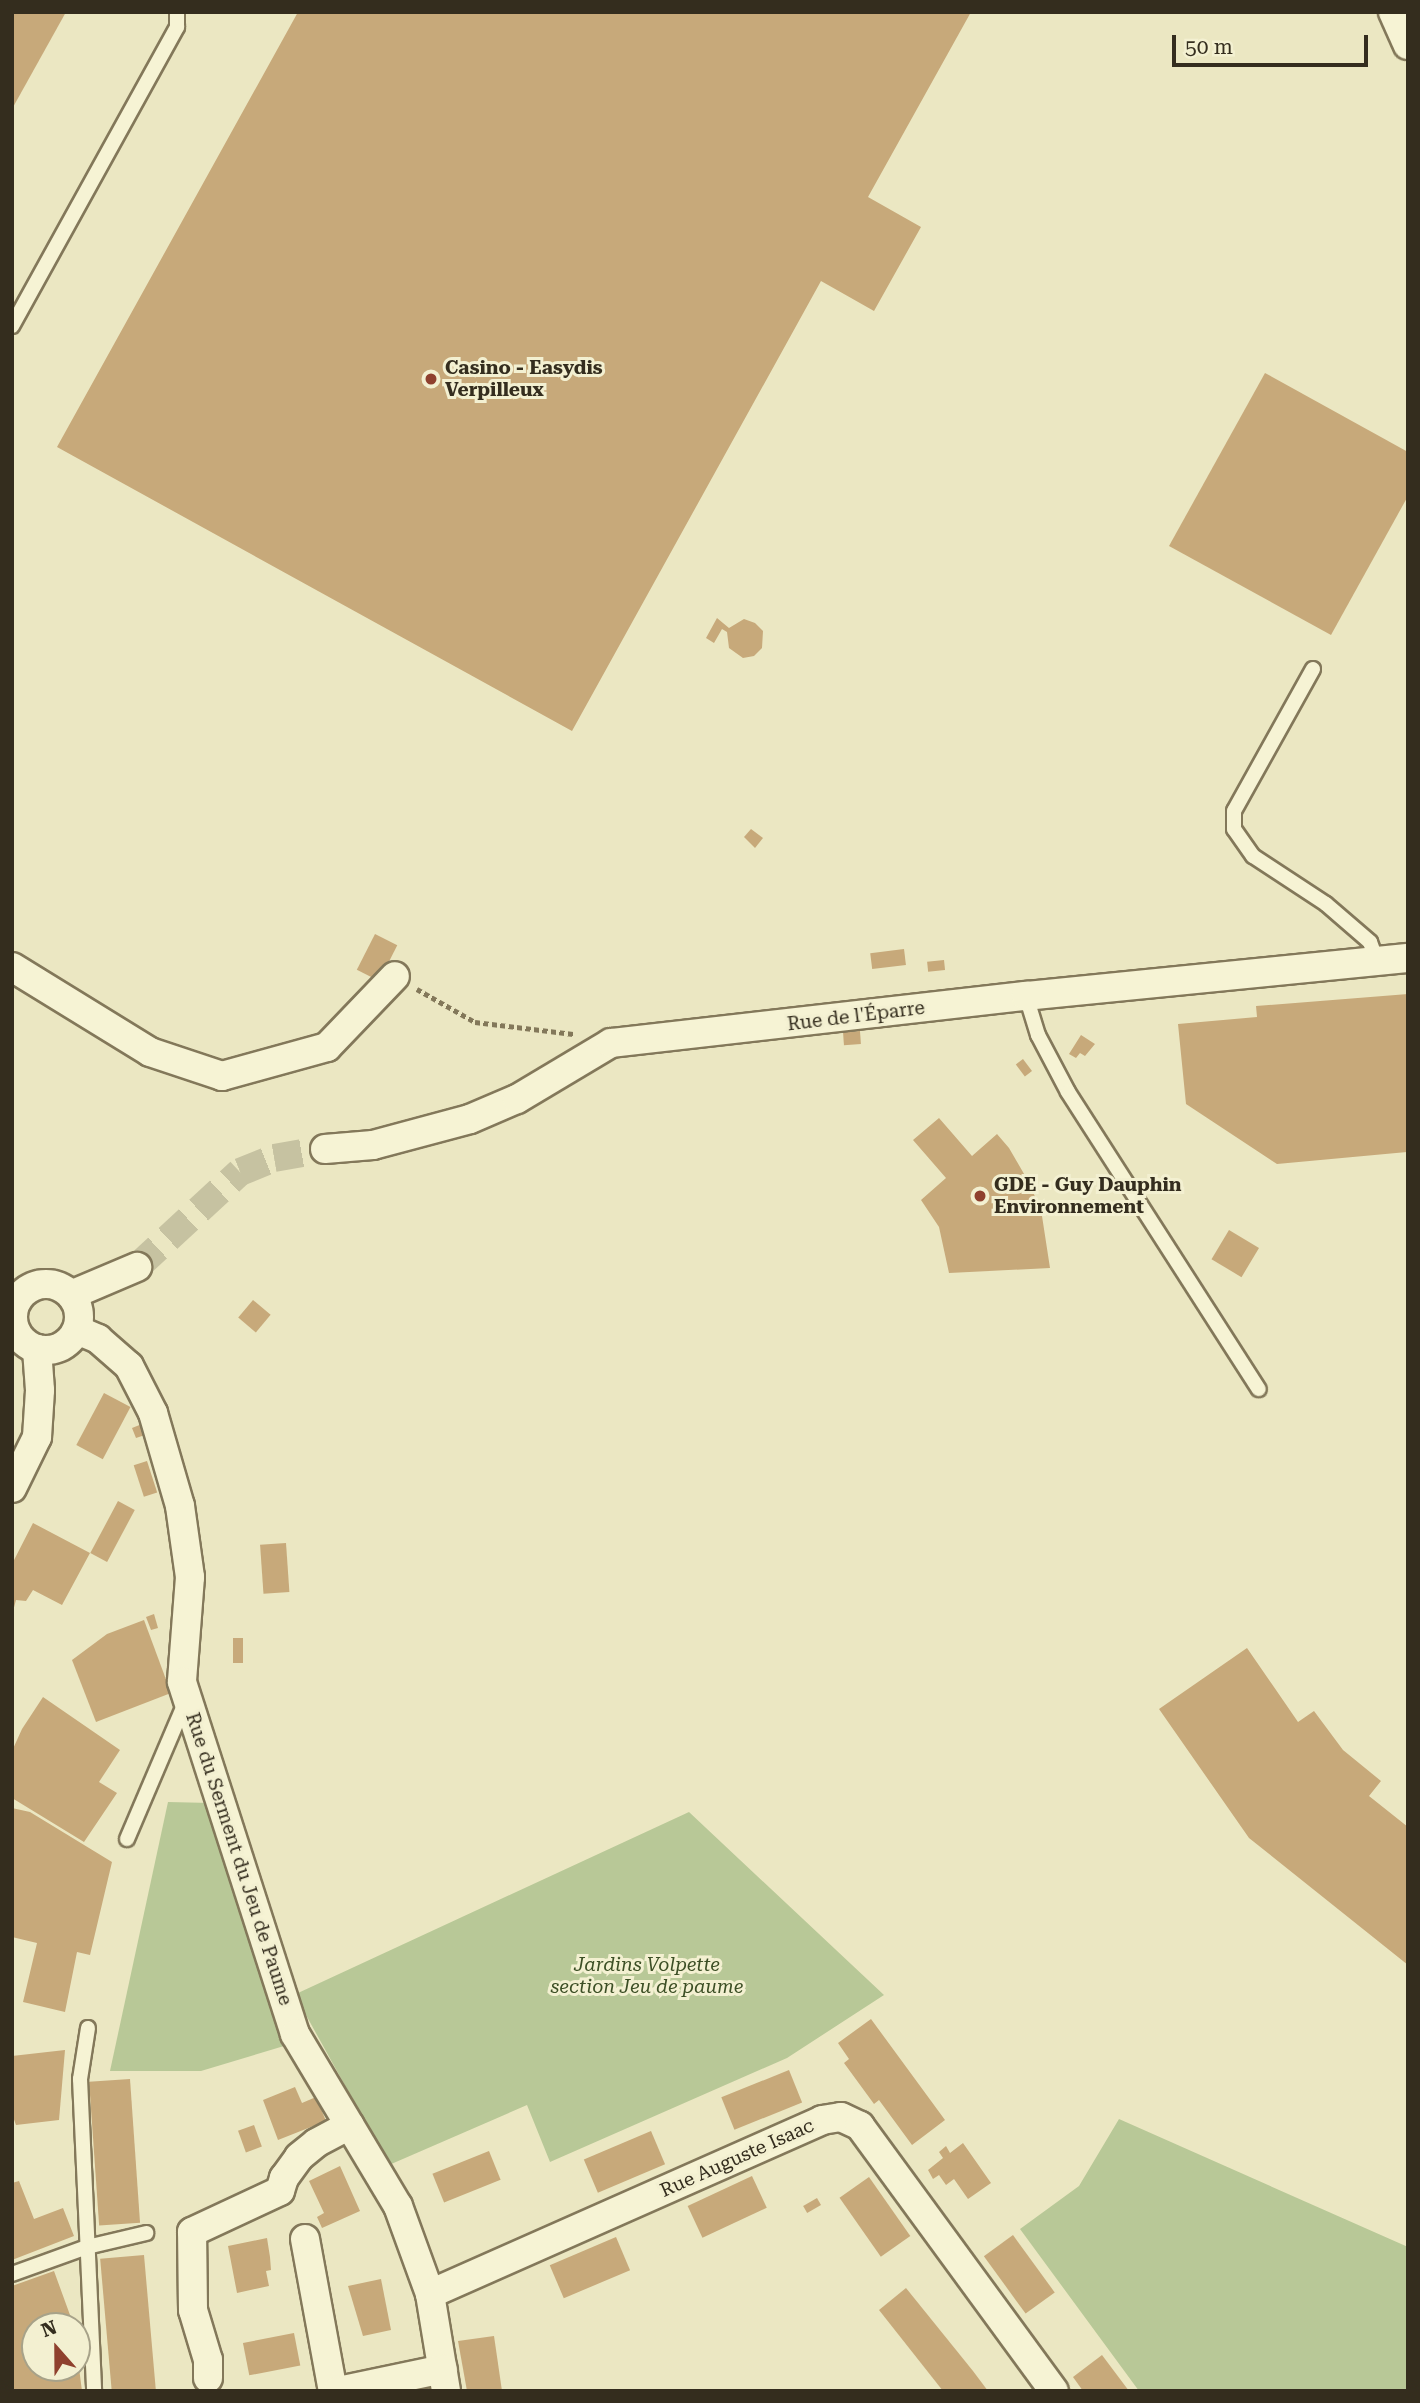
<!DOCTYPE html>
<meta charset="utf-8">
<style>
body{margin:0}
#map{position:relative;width:1420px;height:2403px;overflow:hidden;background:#ebe7c2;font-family:"Roboto Serif",serif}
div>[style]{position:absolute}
.green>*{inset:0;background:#b8c897}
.building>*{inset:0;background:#c7a97a;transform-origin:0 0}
.minor-tunnel>*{height:28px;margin-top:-14px;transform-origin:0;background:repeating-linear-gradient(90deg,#c6c2a1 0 28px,transparent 0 42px)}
.path>*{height:4.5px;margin-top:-2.25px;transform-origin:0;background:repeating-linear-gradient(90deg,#83785a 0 5px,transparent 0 8.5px)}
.roads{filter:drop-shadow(2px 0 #83785a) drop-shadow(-2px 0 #83785a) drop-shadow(0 2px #83785a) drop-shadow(0 -2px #83785a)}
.service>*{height:14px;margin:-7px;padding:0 7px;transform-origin:7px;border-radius:7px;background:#f6f3d4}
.minor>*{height:28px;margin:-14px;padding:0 14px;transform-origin:14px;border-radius:14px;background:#f6f3d4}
.minor>.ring{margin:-14px;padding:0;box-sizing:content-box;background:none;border:28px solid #f6f3d4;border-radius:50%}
.dots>*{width:19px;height:19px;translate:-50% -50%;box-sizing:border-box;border:4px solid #f3f0d1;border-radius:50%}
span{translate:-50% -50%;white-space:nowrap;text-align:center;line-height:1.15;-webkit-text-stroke:6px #f3f0d1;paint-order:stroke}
.poi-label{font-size:19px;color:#342d1e;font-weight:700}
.left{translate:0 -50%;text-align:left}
.street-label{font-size:19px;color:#342d1e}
.park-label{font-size:19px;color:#3c4f25;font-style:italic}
.frame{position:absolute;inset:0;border:14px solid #342d1e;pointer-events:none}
.north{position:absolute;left:21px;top:2312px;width:70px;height:70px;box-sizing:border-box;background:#f3f0d1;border:2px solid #a7a289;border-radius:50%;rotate:339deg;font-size:19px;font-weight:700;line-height:28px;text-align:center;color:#342d1e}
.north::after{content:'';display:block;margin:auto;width:24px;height:32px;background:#8f412e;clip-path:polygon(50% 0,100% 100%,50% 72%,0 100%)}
.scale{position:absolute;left:1172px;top:35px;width:196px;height:32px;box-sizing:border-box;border:4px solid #342d1e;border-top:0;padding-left:9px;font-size:21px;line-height:24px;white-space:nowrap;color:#342d1e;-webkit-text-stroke:5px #f3f0d1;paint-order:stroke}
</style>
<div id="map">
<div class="green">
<i style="clip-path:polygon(168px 1802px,211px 1803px,284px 2046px,201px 2071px,110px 2071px)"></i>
<i style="clip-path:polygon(689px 1812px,884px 1995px,787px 2058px,550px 2162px,527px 2105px,389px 2165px,301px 2006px,298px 1993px)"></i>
<i style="clip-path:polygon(1119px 2119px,1408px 2247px,1408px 2391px,1139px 2391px,1020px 2229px,1079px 2186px)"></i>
</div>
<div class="building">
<i style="clip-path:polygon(12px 12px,66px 12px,12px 109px)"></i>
<i style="clip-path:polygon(298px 12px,971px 12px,868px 197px,921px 227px,874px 311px,821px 281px,572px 731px,57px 447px)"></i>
<i style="clip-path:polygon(1265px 373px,1408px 452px,1408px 496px,1331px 635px,1169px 546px)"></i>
<i style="clip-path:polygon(717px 618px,729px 628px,744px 619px,755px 623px,763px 631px,762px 648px,754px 656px,743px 658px,729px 648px,727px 632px,722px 629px,714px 643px,706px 638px)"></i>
<i style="clip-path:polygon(751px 829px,763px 838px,755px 848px,744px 837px)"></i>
<i style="left:375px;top:934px;width:25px;height:40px;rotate:27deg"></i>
<i style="left:904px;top:949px;width:16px;height:34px;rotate:83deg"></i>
<i style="left:944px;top:960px;width:10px;height:17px;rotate:84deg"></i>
<i style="clip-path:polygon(1408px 994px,1407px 1152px,1277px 1164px,1186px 1104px,1178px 1024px,1257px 1017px,1256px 1006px)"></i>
<i style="left:860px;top:1031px;width:13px;height:17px;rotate:86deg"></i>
<i style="clip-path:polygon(1081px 1035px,1095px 1044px,1085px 1056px,1080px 1053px,1076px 1058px,1069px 1054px)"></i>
<i style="left:1023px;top:1059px;width:15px;height:9px;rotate:53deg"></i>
<i style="clip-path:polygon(939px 1118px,972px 1156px,997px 1134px,1009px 1148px,1031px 1186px,1042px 1216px,1050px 1268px,949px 1273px,939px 1227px,921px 1200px,946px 1178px,913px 1140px)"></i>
<i style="left:1229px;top:1230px;width:35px;height:34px;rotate:31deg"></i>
<i style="left:253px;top:1300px;width:23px;height:23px;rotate:40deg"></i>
<i style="left:104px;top:1393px;width:30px;height:59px;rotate:28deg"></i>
<i style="clip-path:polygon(142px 1424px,145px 1435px,136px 1438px,132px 1428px)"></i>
<i style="left:147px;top:1461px;width:33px;height:14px;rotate:72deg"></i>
<i style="left:118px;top:1501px;width:19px;height:59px;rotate:28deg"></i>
<i style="clip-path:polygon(33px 1523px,90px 1553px,62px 1605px,33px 1590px,26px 1601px,16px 1600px,12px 1615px,12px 1564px)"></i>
<i style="left:286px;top:1543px;width:49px;height:26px;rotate:86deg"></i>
<i style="clip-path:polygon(154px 1614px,158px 1628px,151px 1630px,146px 1617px)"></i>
<i style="clip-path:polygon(144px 1620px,171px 1693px,96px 1722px,72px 1660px,107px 1634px)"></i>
<i style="left:233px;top:1638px;width:10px;height:25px"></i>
<i style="clip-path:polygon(1247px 1648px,1298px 1722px,1314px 1711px,1343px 1750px,1381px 1781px,1369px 1796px,1408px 1827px,1408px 1965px,1249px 1838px,1159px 1709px)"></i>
<i style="clip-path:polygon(43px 1697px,120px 1750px,99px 1782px,117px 1793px,84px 1842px,12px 1798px,12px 1751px,22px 1729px)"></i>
<i style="clip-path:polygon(12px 1808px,30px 1812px,112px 1862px,90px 1955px,77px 1952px,65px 2012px,23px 2002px,37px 1943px,12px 1937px)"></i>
<i style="clip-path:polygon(871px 2019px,945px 2120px,912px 2145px,879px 2100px,874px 2104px,844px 2063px,849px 2059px,838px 2043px)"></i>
<i style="clip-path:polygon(65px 2050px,59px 2120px,16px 2125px,12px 2114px,12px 2056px)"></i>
<i style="left:789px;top:2070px;width:35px;height:73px;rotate:68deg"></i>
<i style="left:130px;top:2079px;width:144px;height:41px;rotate:86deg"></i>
<i style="clip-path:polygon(295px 2087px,302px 2103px,316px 2097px,326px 2121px,278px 2140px,263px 2100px)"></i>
<i style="left:254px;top:2125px;width:23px;height:17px;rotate:70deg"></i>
<i style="left:651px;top:2131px;width:36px;height:73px;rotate:67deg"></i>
<i style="clip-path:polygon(963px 2143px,991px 2183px,968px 2199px,954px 2179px,946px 2185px,939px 2175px,933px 2179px,928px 2170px,943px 2158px,939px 2152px,946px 2146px,950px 2153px)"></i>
<i style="left:489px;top:2151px;width:31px;height:61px;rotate:68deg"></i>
<i style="clip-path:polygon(340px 2166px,360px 2211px,322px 2228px,317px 2217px,324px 2213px,309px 2181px)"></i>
<i style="left:752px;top:2176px;width:35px;height:71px;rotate:65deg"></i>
<i style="left:869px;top:2177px;width:72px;height:36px;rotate:55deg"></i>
<i style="clip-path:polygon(19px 2181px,34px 2219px,63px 2208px,74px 2236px,12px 2260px,12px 2183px)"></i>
<i style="left:817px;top:2198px;width:8px;height:16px;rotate:60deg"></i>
<i style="left:1013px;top:2235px;width:71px;height:36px;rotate:54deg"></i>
<i style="left:616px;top:2237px;width:36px;height:72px;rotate:67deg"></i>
<i style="clip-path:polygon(267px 2238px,270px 2257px,271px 2270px,266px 2271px,269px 2286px,237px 2293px,228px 2246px)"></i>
<i style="left:144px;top:2255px;width:136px;height:44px;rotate:85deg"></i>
<i style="clip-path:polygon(54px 2271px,74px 2326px,35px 2326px,35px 2368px,79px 2368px,82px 2391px,12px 2391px,12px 2286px)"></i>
<i style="clip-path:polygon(381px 2279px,391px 2330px,363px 2336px,348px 2286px)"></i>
<i style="clip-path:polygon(906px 2288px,973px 2371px,988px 2391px,943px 2391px,879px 2310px)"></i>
<i style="left:294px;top:2333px;width:33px;height:52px;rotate:79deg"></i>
<i style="clip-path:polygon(494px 2336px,502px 2391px,467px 2391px,458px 2341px)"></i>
<i style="clip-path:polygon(1102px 2355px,1129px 2391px,1083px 2391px,1073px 2377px)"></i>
</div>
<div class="minor-tunnel">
<i style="left:137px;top:1267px;width:140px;rotate:-42.7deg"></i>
<i style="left:240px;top:1172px;width:37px;rotate:-22deg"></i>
<i style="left:274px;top:1158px;width:52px;rotate:-10deg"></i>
</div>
<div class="path">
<i style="left:417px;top:989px;width:67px;rotate:29.6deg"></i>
<i style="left:475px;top:1022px;width:99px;rotate:7deg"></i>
</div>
<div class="roads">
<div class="service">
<i style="left:12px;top:326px;width:342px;rotate:-61.1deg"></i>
<i style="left:177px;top:27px;width:15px;rotate:-90deg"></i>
<i style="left:1313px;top:669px;width:162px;rotate:119.1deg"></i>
<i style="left:1234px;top:811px;width:18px;rotate:90deg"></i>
<i style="left:1234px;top:829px;width:33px;rotate:55deg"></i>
<i style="left:1253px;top:856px;width:87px;rotate:33.3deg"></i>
<i style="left:1326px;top:904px;width:58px;rotate:40.8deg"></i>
<i style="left:1370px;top:942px;width:20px;rotate:70deg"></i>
<i style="left:1026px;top:996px;width:41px;rotate:72.9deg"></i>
<i style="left:1038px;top:1035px;width:64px;rotate:62.2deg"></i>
<i style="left:1068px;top:1092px;width:353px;rotate:57.3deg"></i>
<i style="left:127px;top:1839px;width:148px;rotate:-66.9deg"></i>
<i style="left:88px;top:2028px;width:52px;rotate:98.9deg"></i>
<i style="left:80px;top:2079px;width:312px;rotate:87.4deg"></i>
<i style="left:12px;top:2274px;width:80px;rotate:-19.8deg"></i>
<i style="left:87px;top:2247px;width:61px;rotate:-13.3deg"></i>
</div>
<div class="minor">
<i style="left:1393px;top:12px;width:36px;rotate:66deg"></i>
<i style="left:12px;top:967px;width:162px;rotate:31.6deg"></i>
<i style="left:150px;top:1052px;width:76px;rotate:18.4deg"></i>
<i style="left:222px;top:1076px;width:109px;rotate:-15.4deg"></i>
<i style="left:327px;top:1047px;width:98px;rotate:-46.2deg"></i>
<i style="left:325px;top:1149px;width:48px;rotate:-4.8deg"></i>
<i style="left:373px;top:1145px;width:100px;rotate:-15deg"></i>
<i style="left:470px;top:1119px;width:51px;rotate:-23.1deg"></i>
<i style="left:517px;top:1099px;width:109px;rotate:-30.8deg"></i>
<i style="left:611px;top:1043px;width:418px;rotate:-6.5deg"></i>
<i style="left:1026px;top:996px;width:384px;rotate:-5.7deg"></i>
<i class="ring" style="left:13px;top:1284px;width:38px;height:38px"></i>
<i style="left:71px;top:1295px;width:72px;rotate:-23deg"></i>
<i style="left:77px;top:1330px;width:23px;rotate:23deg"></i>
<i style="left:98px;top:1339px;width:41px;rotate:41.1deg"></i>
<i style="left:129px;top:1366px;width:53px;rotate:62.9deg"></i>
<i style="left:153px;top:1413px;width:97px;rotate:73.8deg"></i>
<i style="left:180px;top:1506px;width:72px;rotate:82deg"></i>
<i style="left:190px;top:1577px;width:105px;rotate:94.4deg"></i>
<i style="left:182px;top:1682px;width:370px;rotate:72.2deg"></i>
<i style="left:295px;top:2034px;width:200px;rotate:59.1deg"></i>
<i style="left:398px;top:2206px;width:94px;rotate:70deg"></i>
<i style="left:430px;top:2294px;width:98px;rotate:80.6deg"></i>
<i style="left:12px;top:1488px;width:57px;rotate:-63.9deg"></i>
<i style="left:37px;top:1437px;width:47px;rotate:-86.3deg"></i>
<i style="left:40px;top:1390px;width:41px;rotate:-94.2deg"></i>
<i style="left:305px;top:2239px;width:155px;rotate:79.6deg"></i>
<i style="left:430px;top:2294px;width:429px;rotate:-23.9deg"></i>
<i style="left:822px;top:2120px;width:19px;rotate:-9deg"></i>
<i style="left:841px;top:2117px;width:21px;rotate:25deg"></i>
<i style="left:860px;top:2126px;width:328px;rotate:53.8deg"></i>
<i style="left:208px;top:2378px;width:18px;rotate:-90deg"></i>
<i style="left:208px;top:2360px;width:52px;rotate:-106.7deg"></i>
<i style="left:193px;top:2310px;width:78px;rotate:-90.7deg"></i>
<i style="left:192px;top:2232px;width:97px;rotate:-25deg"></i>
<i style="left:280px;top:2191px;width:14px;rotate:-73deg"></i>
<i style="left:284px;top:2178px;width:26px;rotate:-54deg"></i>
<i style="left:299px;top:2157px;width:22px;rotate:-39deg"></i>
<i style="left:316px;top:2143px;width:38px;rotate:-28deg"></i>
<i style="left:338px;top:2391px;width:107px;rotate:-11.8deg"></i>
</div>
</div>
<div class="dots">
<i style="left:431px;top:379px;background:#8f412e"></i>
<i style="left:980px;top:1196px;background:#8f412e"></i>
</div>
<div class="poi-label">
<span class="left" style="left:445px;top:379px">Casino - Easydis<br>Verpilleux</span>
<span class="left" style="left:994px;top:1196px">GDE - Guy Dauphin<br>Environnement</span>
</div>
<div class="street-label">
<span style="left:856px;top:1016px;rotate:-7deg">Rue de l'Éparre</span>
<span style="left:239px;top:1859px;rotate:72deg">Rue du Serment du Jeu de Paume</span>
<span style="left:737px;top:2158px;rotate:-24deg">Rue Auguste Isaac</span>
</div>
<div class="park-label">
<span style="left:647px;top:1976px">Jardins Volpette<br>section Jeu de paume</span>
</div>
<div class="frame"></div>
<div class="north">N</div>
<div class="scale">50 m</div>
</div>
